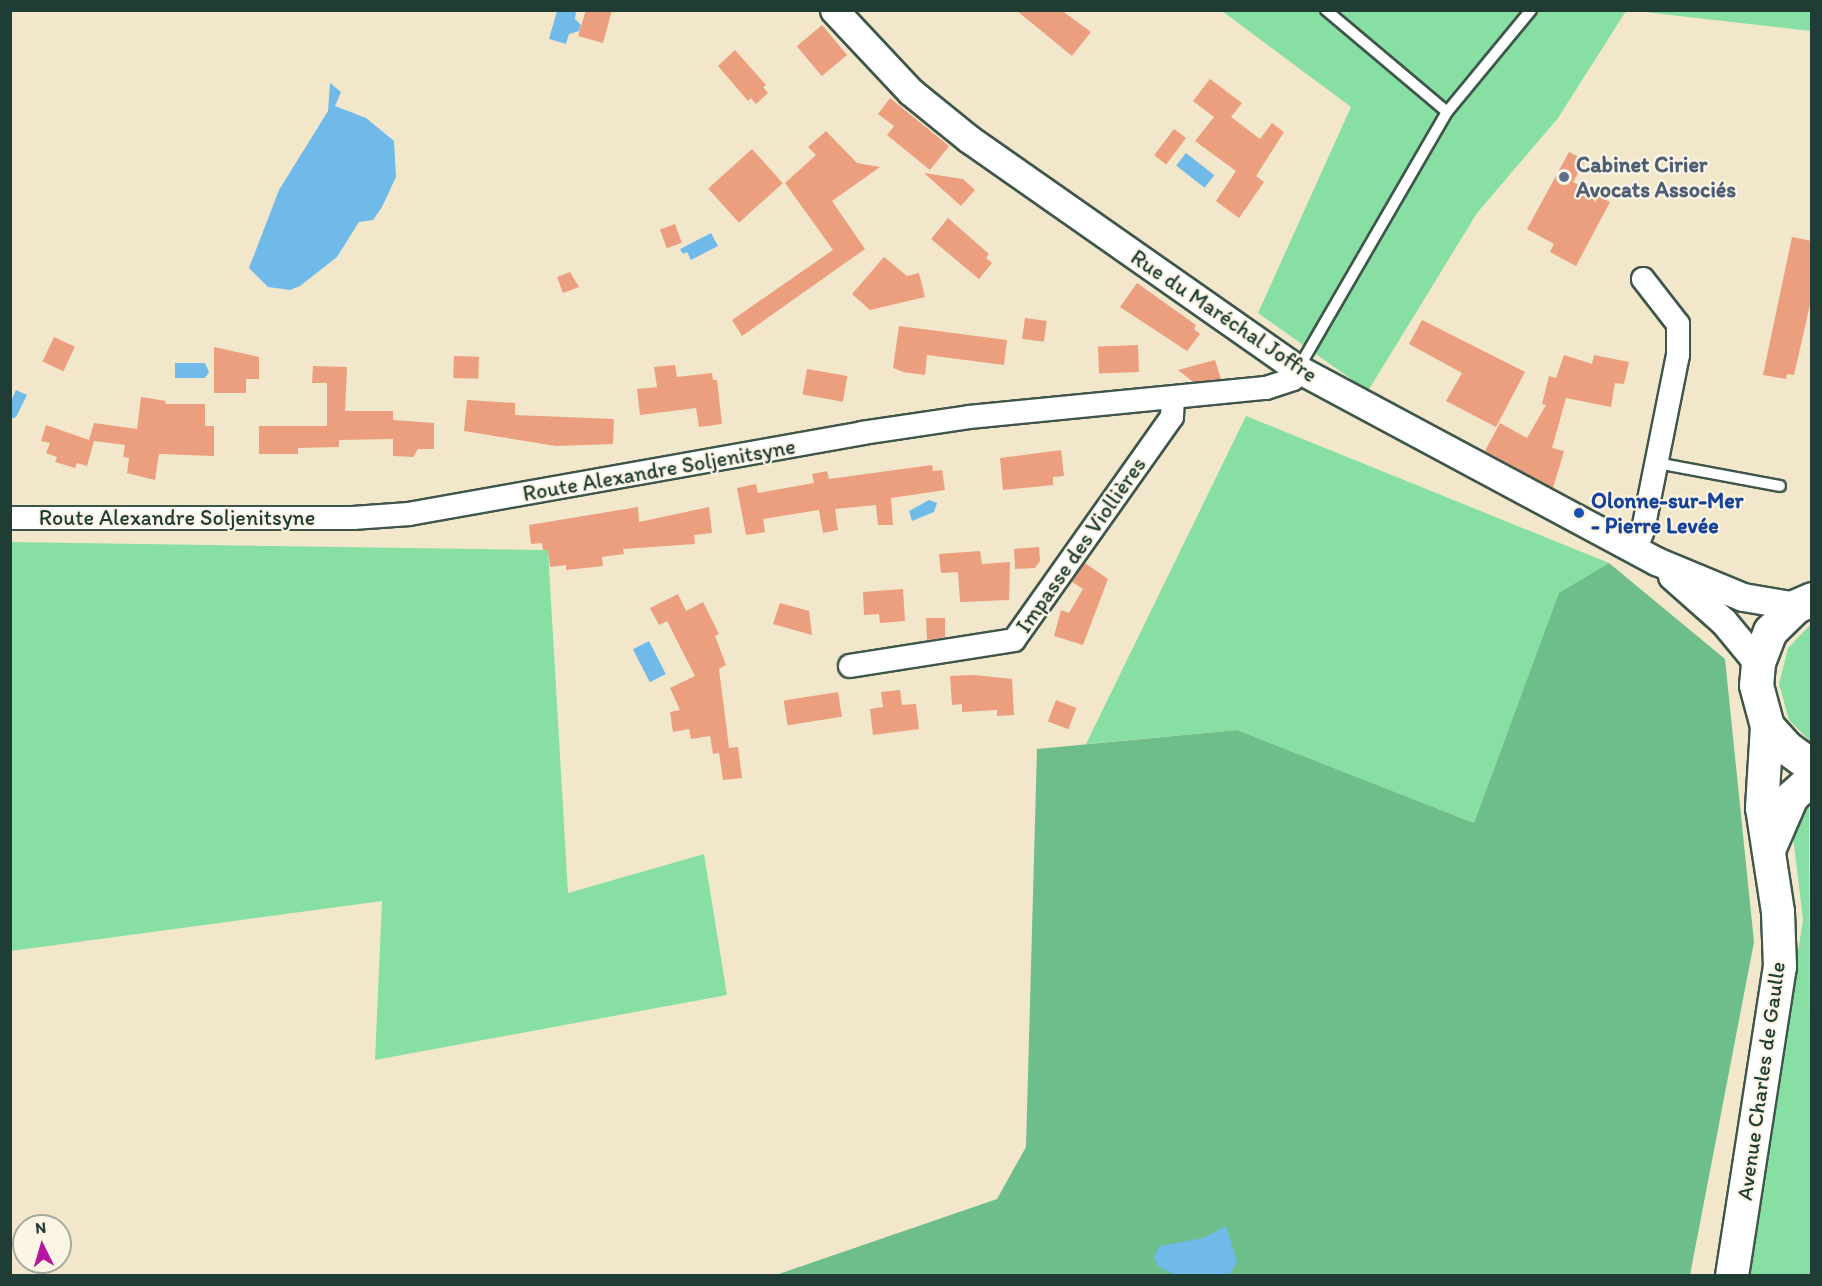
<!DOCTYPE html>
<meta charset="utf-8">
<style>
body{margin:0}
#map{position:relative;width:1822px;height:1286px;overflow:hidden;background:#f3e7cb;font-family:Itim,sans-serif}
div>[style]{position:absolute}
.green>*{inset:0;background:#87dfa4}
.forest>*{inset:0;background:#6dbe8a}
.water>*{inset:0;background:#70bae9;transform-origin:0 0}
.building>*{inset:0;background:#eb9f7e;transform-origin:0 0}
.roads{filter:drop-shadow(2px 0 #3f564b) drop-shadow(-2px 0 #3f564b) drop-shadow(0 2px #3f564b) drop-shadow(0 -2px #3f564b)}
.service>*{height:10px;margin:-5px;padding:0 5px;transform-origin:5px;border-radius:5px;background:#fff}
.minor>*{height:22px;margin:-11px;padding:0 11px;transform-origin:11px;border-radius:11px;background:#fff}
.tertiary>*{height:27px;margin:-13.5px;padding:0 13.5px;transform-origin:13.5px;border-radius:13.5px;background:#fff}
.secondary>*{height:32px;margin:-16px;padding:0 16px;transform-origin:16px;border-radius:16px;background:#fff}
.primary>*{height:33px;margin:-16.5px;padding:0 16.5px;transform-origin:16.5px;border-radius:16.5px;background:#fff}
.dots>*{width:16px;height:16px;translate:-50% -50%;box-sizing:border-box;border:3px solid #fcf5e5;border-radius:50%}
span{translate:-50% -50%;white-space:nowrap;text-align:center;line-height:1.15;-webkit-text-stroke:4.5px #fcf5e5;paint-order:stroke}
.service-label{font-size:22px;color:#4e5e75;font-weight:700}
.left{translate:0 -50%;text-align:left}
.street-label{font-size:22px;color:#1f3d34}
.transit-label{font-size:22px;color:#164399;font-weight:700}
.frame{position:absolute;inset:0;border:12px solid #1f3d34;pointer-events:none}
.north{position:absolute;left:12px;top:1214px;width:60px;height:60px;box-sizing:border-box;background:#fcf5e5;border:2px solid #a4ab9e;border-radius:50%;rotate:355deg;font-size:16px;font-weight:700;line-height:24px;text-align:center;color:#1f3d34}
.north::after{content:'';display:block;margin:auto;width:21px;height:27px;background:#b5179e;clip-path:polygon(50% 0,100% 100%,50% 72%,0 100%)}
</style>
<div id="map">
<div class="green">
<i style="clip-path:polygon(1222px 11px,1626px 11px,1558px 118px,1477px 213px,1368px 391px,1258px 313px,1351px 107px)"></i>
<i style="clip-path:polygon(1636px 11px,1811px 11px,1811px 31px)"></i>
<i style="clip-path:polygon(1246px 416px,1609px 563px,1559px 594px,1474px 823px,1237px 730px,1086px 744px)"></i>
<i style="clip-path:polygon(10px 542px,548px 550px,568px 893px,704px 854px,727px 995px,375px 1060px,382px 901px,11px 951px)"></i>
<i style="clip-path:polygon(1811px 624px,1811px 742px,1789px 720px,1779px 684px,1788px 648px)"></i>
<i style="clip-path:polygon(1809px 798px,1811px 1275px,1747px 1276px,1803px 920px,1792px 828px)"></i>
</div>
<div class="forest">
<i style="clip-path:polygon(1609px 563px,1725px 659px,1754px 942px,1690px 1275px,773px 1276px,997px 1199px,1026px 1147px,1037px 749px,1237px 730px,1474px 823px,1559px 593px)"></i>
</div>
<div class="water">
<i style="clip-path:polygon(557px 11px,576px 11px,575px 19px,581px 25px,579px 31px,569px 34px,566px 44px,549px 39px)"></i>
<i style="clip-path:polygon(330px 83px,341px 92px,335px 106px,366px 118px,394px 141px,396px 177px,382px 207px,373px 220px,359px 222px,337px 257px,300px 286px,290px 290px,268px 287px,249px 268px,279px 190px,328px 111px)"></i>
<i style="left:1186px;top:153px;width:36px;height:16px;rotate:38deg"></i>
<i style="clip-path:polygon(711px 233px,718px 246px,691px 260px,687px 252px,683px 254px,680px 249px)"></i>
<i style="clip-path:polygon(175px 363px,205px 363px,209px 372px,205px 378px,175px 378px)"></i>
<i style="clip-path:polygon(16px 390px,27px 395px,16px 417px,11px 419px,11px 401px)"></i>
<i style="clip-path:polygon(929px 500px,937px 503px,934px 512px,912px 521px,909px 511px)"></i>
<i style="left:649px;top:641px;width:37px;height:18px;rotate:63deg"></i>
<i style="clip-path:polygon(1226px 1226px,1237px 1262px,1229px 1275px,1175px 1275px,1158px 1266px,1154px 1257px,1160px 1246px,1203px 1238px)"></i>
</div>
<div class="building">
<i style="clip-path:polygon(586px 10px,612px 10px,603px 43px,578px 36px)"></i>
<i style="clip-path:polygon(1016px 10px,1061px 10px,1091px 32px,1072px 56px)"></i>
<i style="left:822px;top:25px;width:39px;height:33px;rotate:50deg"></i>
<i style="clip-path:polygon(735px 50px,766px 85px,763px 87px,768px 93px,756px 104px,751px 98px,748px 101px,718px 66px)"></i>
<i style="clip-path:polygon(1210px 79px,1242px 103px,1231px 117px,1260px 139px,1272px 123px,1284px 132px,1256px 176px,1264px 182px,1239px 218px,1216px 201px,1236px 171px,1195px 141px,1214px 117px,1193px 101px)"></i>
<i style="clip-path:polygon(890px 98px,949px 146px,930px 170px,887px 135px,894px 126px,878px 114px)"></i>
<i style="left:1174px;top:129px;width:15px;height:33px;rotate:37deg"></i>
<i style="clip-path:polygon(826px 131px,857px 163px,880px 167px,832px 201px,865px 249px,742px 336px,732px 320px,833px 250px,785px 183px,816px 155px,808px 147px)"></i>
<i style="left:752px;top:149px;width:46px;height:59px;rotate:48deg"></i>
<i style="clip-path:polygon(1569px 152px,1585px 160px,1573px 182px,1610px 202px,1576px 266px,1550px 252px,1554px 244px,1527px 229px)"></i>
<i style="clip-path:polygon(924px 173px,963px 179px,975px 190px,961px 206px)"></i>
<i style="clip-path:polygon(948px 218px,989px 254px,986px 258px,992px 263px,979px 279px,931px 239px)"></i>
<i style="left:675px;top:224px;width:20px;height:16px;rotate:70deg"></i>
<i style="clip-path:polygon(1792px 237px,1812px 241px,1812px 296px,1794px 375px,1787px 374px,1786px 379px,1763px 375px)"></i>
<i style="clip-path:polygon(884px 257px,907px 276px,919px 273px,925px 297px,870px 310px,852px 294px)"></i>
<i style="clip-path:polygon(570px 272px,579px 287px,563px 293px,557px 277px)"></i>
<i style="clip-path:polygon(1137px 283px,1196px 325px,1194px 329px,1200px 334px,1187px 351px,1120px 307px)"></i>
<i style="left:1025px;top:318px;width:22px;height:21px;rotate:8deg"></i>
<i style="clip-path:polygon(1422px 320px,1525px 372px,1496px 427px,1446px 401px,1462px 373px,1409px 344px)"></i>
<i style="clip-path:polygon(899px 326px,1007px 340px,1004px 365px,927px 355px,925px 375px,903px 372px,893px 368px)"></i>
<i style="left:54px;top:337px;width:23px;height:27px;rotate:25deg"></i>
<i style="left:1138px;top:345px;width:27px;height:40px;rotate:88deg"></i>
<i style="clip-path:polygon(214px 347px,259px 357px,259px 379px,246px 379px,246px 393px,214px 393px)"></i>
<i style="clip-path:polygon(1564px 355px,1592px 364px,1594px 355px,1629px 362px,1624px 384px,1615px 383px,1611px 407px,1566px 398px,1552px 448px,1564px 451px,1553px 488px,1485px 451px,1500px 423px,1527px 438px,1546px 405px,1542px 404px,1549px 376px,1556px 378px)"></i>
<i style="left:454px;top:356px;width:25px;height:22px;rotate:2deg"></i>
<i style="clip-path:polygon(1215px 360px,1221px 379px,1193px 382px,1178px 370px)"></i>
<i style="clip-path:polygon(675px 365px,677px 377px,712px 373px,713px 380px,717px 380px,722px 424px,699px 427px,696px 408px,640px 415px,637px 389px,657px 387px,654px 367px)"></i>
<i style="clip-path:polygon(313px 366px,347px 367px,345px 411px,393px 411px,393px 420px,434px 423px,434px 449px,418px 449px,413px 457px,393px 456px,393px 439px,339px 440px,339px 447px,298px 448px,298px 454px,259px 454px,259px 426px,327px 426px,327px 383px,312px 383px)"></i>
<i style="left:807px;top:369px;width:41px;height:26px;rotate:10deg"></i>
<i style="clip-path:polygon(141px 397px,166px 401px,165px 404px,205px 404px,205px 426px,214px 426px,214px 456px,159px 454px,155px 480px,127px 473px,129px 458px,123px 457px,125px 445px,94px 441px,87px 466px,77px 463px,75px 468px,55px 462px,57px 457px,46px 453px,50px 443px,41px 441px,46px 425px,89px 440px,94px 423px,137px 429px)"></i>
<i style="clip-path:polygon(467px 400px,515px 403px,515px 415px,614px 419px,613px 444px,556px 446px,464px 431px)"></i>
<i style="clip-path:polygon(1061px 450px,1064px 476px,1053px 477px,1053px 485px,1003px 490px,1000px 458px)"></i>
<i style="clip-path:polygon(932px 465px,933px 471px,942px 470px,945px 490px,891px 498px,893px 525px,878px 525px,876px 505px,835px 509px,838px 530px,823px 533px,819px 510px,763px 519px,765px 532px,746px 535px,737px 488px,756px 484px,758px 493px,814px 483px,812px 474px,827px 471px,829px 479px)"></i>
<i style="clip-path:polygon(638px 507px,639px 522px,709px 507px,712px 533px,694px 535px,695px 544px,623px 549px,624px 554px,602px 557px,603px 566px,566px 570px,566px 565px,550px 567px,548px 550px,543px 550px,542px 543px,531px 544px,529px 525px)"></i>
<i style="clip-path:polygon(1039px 547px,1040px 561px,1035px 568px,1015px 569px,1014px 549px)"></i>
<i style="clip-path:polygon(980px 551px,982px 564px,1010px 562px,1009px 600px,960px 602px,958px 572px,941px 573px,939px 554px)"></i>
<i style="clip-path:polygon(1085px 563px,1108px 579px,1083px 645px,1054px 636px,1061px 610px,1069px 613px,1083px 589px,1072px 582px)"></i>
<i style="clip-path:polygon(903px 589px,905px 621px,880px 623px,879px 614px,864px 615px,863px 592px)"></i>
<i style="clip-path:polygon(678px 594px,686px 611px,703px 602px,719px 634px,715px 636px,726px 665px,719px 669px,729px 748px,738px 747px,742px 778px,723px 780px,719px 753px,713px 754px,710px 736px,691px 739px,689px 729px,673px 732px,670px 712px,680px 710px,670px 688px,695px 676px,667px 621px,659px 625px,650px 608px)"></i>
<i style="clip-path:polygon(780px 603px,809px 611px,812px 635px,773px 624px)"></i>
<i style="clip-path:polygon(926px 618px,945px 618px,945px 637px,927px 640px)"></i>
<i style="clip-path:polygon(974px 675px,1012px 679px,1014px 715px,997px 716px,997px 710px,962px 712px,962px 704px,952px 705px,950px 676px)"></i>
<i style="clip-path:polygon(900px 690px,902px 705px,916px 704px,919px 729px,873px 735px,870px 709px,883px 707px,881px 692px)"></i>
<i style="left:838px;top:692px;width:25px;height:55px;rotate:81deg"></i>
<i style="left:1056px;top:700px;width:22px;height:23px;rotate:21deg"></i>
</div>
<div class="roads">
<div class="service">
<i style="left:1326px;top:10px;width:158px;rotate:40.1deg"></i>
<i style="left:1298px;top:369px;width:297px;rotate:-59.9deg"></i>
<i style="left:1447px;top:112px;width:132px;rotate:-50.5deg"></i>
<i style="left:1657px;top:463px;width:125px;rotate:10.6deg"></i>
</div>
<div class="minor">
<i style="left:10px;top:518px;width:343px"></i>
<i style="left:353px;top:518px;width:56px;rotate:-4.1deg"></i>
<i style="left:409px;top:514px;width:460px;rotate:-10.1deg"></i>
<i style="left:862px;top:433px;width:108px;rotate:-8.5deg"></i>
<i style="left:969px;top:417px;width:298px;rotate:-5.6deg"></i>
<i style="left:1266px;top:388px;width:28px;rotate:-18deg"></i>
<i style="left:1293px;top:379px;width:11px;rotate:-63deg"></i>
<i style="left:1635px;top:551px;width:22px;rotate:-69deg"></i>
<i style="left:1643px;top:530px;width:178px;rotate:-78.7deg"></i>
<i style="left:1678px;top:355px;width:31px;rotate:-90deg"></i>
<i style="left:1678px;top:324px;width:57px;rotate:-127.9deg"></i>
<i style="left:850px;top:666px;width:166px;rotate:-9deg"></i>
<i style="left:1014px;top:640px;width:273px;rotate:-54.7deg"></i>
<i style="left:1172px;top:417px;width:18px;rotate:-87deg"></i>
</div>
<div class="tertiary">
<i style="left:834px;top:10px;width:112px;rotate:46.8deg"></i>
<i style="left:911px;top:92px;width:75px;rotate:39deg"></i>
<i style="left:969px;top:139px;width:401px;rotate:35deg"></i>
<i style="left:1298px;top:369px;width:406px;rotate:28.2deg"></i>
<i style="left:1656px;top:561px;width:94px;rotate:22.5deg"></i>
<i style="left:1743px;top:597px;width:54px;rotate:9.6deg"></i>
<i style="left:1672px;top:576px;width:69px;rotate:41.5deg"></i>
<i style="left:1724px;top:622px;width:53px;rotate:50.3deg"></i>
</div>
<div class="secondary">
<i style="left:1769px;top:850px;width:58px;rotate:-66.5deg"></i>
<i style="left:1792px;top:797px;width:27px;rotate:-42deg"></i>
<i style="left:1732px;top:1276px;width:313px;rotate:-81.2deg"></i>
<i style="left:1780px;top:967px;width:55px;rotate:-92.1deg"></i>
<i style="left:1778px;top:912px;width:105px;rotate:-98.7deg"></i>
<i style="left:1762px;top:808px;width:82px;rotate:-86.5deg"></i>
</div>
<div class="primary">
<i style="left:1812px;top:599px;width:17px;rotate:156deg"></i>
<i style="left:1796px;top:606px;width:36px;rotate:136deg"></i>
<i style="left:1770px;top:631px;width:34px;rotate:111deg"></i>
<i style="left:1758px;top:663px;width:22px;rotate:95deg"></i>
<i style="left:1756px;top:685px;width:42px;rotate:75deg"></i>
<i style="left:1767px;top:726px;width:30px;rotate:48deg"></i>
<i style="left:1787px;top:748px;width:31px;rotate:36deg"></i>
</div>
</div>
<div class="dots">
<i style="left:1564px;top:177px;background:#5c6f8a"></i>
<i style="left:1579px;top:513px;background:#1a4fb4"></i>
</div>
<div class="service-label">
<span class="left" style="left:1576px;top:177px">Cabinet Cirier<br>Avocats Associés</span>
</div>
<div class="street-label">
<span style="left:1224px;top:316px;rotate:34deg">Rue du Maréchal Joffre</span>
<span style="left:659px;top:470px;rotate:-10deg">Route Alexandre Soljenitsyne</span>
<span style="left:177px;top:518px">Route Alexandre Soljenitsyne</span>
<span style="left:1081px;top:545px;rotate:-55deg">Impasse des Viollières</span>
<span style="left:1761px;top:1081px;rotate:-82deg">Avenue Charles de Gaulle</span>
</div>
<div class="transit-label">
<span class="left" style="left:1591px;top:513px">Olonne-sur-Mer<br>- Pierre Levée</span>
</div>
<div class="frame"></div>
<div class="north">N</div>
</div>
